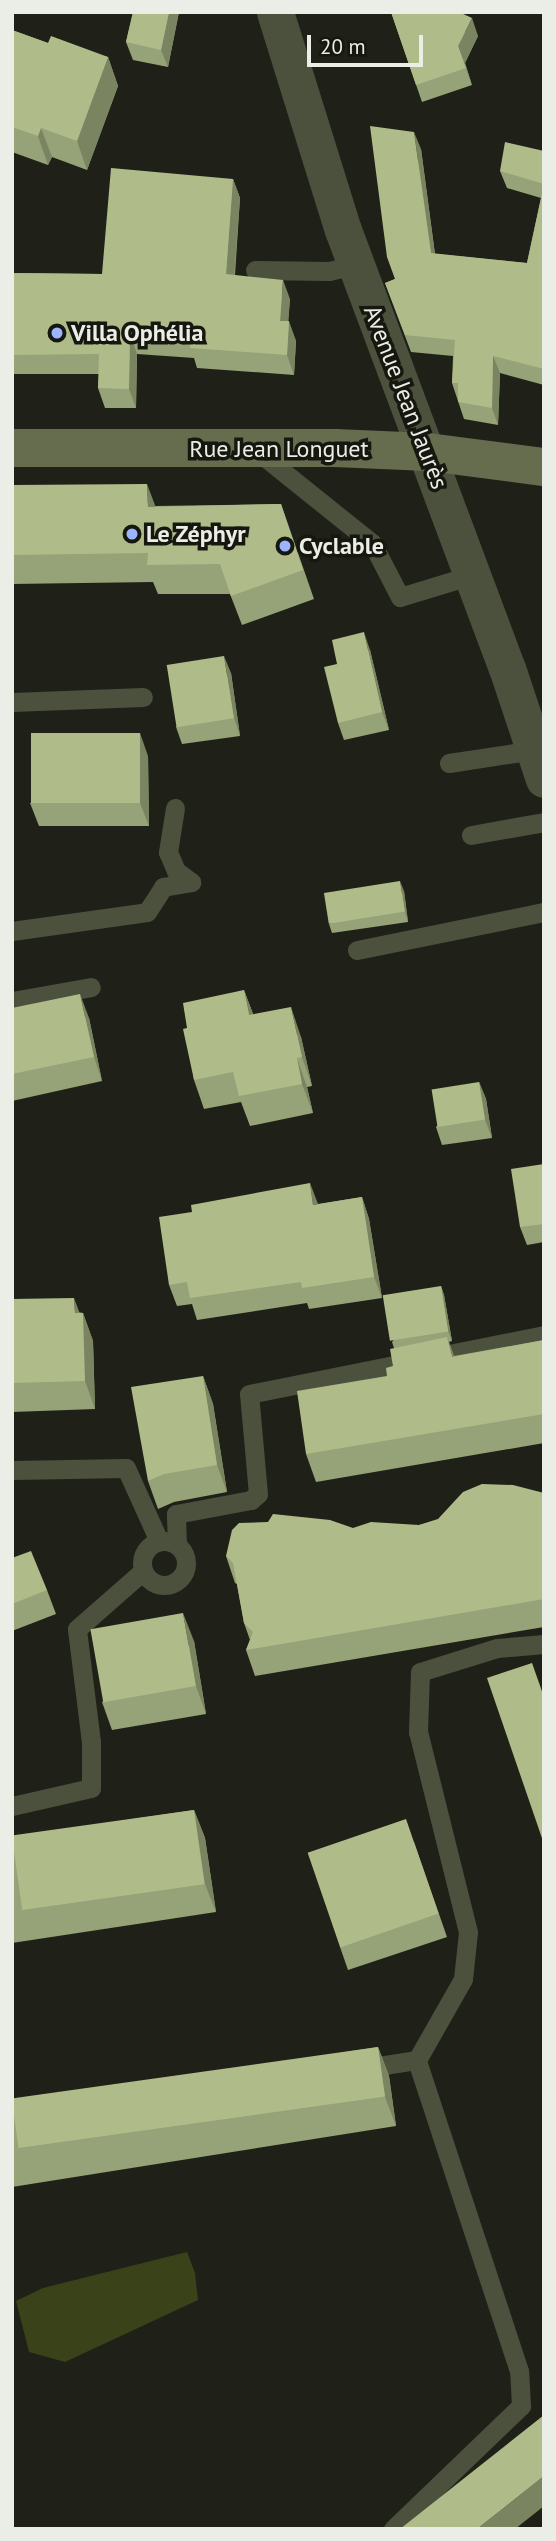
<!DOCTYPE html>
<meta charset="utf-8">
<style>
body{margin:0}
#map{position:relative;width:556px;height:2541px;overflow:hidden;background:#1f2118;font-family:"PT Sans",sans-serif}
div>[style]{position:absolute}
.green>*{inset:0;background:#3a4219}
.lane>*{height:19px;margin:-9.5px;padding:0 9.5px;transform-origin:9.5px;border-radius:9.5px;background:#4c513e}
.lane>.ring{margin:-9.5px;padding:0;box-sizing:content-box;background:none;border:19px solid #4c513e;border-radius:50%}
.street>*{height:37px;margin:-18.5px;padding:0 18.5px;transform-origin:18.5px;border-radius:18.5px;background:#4c513e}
.secondary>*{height:38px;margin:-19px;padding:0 19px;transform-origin:19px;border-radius:19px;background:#656d4e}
.wall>*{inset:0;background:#96a277}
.shaded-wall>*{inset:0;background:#7a8461}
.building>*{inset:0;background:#afbc8a;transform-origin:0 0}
.dots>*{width:19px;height:19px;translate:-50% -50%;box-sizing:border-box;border:4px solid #16180f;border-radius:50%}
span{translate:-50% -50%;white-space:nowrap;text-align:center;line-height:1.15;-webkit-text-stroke:7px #16180f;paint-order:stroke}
.poi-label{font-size:24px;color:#ebede7;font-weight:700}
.left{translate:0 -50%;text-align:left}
.street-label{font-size:24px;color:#ebede7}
.frame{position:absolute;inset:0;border:14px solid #ebede7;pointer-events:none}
.scale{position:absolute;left:307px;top:35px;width:116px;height:32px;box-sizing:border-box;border:4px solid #ebede7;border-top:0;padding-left:9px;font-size:21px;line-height:24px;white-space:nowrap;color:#ebede7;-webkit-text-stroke:5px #16180f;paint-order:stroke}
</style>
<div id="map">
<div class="green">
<i style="clip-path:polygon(187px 2252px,195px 2273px,198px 2300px,65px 2362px,29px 2352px,16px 2301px,43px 2288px)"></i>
</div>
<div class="lane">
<i style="left:255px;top:270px;width:74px;rotate:0.8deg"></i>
<i style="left:329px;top:271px;width:28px;rotate:-13deg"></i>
<i style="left:257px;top:451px;width:147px;rotate:38.7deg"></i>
<i style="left:372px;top:543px;width:61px;rotate:62.6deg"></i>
<i style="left:400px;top:597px;width:75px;rotate:-17deg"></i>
<i style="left:12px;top:702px;width:131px;rotate:-2.2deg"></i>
<i style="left:449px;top:763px;width:86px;rotate:-8.7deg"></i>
<i style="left:175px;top:808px;width:45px;rotate:99deg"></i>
<i style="left:168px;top:852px;width:21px;rotate:67deg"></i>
<i style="left:176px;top:871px;width:19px;rotate:36deg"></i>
<i style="left:471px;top:835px;width:74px;rotate:-10.1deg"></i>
<i style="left:12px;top:931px;width:136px;rotate:-8deg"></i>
<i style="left:147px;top:912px;width:30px;rotate:-57deg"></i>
<i style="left:163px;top:887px;width:28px;rotate:-10deg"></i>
<i style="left:357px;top:950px;width:191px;rotate:-11.5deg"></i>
<i style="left:12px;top:1001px;width:80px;rotate:-10deg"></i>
<i style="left:12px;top:1470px;width:114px;rotate:-1deg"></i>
<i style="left:126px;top:1468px;width:80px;rotate:65.7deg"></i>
<i class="ring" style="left:142px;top:1541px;width:25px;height:25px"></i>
<i style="left:177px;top:1545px;width:31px;rotate:-92deg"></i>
<i style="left:176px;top:1514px;width:76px;rotate:-10.6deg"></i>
<i style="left:251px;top:1500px;width:9px;rotate:-41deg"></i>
<i style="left:258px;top:1494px;width:100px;rotate:-95.1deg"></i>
<i style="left:249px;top:1394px;width:301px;rotate:-11.3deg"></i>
<i style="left:12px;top:1806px;width:81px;rotate:-12.8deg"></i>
<i style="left:91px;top:1788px;width:46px;rotate:-90deg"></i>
<i style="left:91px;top:1742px;width:114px;rotate:-97.1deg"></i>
<i style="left:77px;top:1629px;width:88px;rotate:-41.3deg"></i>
<i style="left:359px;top:2069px;width:59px;rotate:-8.8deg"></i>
<i style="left:393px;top:2529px;width:178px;rotate:-43.9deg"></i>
<i style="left:521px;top:2406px;width:35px;rotate:-93deg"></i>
<i style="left:519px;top:2371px;width:327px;rotate:-108.2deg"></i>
<i style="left:417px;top:2060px;width:93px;rotate:-60.4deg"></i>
<i style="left:463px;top:1979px;width:47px;rotate:-83.9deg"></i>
<i style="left:468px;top:1932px;width:206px;rotate:-104deg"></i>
<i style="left:418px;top:1732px;width:60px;rotate:-88.1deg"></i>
<i style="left:420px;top:1672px;width:81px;rotate:-17.3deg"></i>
<i style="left:497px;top:1648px;width:47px;rotate:-4.9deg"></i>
</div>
<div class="street">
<i style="left:275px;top:12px;width:228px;rotate:72.7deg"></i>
<i style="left:343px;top:230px;width:468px;rotate:69.5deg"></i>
<i style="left:507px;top:668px;width:117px;rotate:71.6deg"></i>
</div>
<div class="secondary">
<i style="left:12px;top:448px;width:323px"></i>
<i style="left:335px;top:448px;width:93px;rotate:2.5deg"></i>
<i style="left:428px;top:452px;width:117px;rotate:7.4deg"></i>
</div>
<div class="wall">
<i style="clip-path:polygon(133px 12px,179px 12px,168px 67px,133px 60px,126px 42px)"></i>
<i style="clip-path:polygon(391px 12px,478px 36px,465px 63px,472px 85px,422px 102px)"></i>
<i style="clip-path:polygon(12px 30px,48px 43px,108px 57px,118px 86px,87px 170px,52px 157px,48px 165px,12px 152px)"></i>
<i style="clip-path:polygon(421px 149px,435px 254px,527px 263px,541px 198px,507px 188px,500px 171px,544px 151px,544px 385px,500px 373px,498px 425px,464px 419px,452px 383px,453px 356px,411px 352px,385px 283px,395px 279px)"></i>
<i style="clip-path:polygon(233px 179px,240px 198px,235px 275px,290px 299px,288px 321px,296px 341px,294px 375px,197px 368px,194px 358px,137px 354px,136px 408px,105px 408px,98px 388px,99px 374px,12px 374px,12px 273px,102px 274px)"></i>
<i style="clip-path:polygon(12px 485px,155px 506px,281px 504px,314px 599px,242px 625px,230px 594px,158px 594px,153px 582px,12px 584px)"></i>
<i style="clip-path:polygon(370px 650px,389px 730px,344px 740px,338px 723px,337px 664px)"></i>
<i style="clip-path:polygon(231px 673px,240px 736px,182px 744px,176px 727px)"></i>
<i style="clip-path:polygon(148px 756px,149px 826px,39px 826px,30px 803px)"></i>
<i style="clip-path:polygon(404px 891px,408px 922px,332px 933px,329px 924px)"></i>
<i style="clip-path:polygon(244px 990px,253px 1014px,301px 1037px,312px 1086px,307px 1087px,313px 1113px,250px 1126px,241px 1102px,204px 1109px,194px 1080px,187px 1028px)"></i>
<i style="clip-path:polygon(12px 1008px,89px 1018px,102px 1081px,12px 1101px)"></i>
<i style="clip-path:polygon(479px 1082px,486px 1099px,492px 1138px,442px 1145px,436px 1127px)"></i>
<i style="clip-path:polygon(544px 1164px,544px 1242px,527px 1245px,520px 1227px)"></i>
<i style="clip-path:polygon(362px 1197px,369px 1219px,382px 1298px,309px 1309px,307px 1303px,197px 1320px,192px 1304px,177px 1306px,169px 1285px,318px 1204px)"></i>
<i style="clip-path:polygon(441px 1286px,444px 1295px,452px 1341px,449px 1342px,454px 1356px,544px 1340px,544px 1443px,316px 1482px,306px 1454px,387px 1376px,393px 1366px,394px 1348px,392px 1342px)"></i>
<i style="clip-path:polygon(12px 1299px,83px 1313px,93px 1341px,95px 1409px,12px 1412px)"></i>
<i style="clip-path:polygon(203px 1376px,213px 1404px,227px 1492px,174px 1502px,158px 1509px,148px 1481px)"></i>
<i style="clip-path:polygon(544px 1493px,544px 1627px,255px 1676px,246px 1650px,250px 1640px,244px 1623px,237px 1584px,235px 1583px,226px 1556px,353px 1528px,419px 1525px)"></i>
<i style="clip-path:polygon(12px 1558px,47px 1590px,56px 1614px,12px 1631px)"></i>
<i style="clip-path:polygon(194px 1641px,206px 1714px,112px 1730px,102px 1702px)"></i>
<i style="clip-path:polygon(194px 1810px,205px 1838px,216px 1912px,12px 1943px,12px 1837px)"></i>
<i style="clip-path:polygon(414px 1842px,447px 1937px,348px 1970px,340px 1947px)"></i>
<i style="clip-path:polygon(378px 2047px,389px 2076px,396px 2126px,12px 2187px,12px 2104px)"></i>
</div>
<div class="shaded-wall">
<i style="clip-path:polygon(169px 12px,179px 12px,168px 67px,161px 50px)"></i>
<i style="clip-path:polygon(472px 18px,478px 36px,465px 63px,472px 85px,458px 46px)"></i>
<i style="clip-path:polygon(108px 57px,118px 86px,87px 170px,77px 141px)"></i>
<i style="clip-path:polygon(41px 128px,52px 157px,48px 165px,38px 136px)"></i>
<i style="clip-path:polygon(414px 132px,421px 149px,437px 270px,431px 253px)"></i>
<i style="clip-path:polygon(233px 179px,240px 198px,233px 293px,226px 274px)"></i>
<i style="clip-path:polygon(283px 280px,290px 299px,287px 340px,280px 321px)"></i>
<i style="clip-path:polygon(289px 321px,296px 341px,294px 375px,287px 355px)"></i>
<i style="clip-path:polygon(130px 334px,137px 354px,136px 408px,129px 389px)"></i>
<i style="clip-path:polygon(493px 356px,500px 373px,498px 425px,492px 408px)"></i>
<i style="clip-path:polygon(147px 484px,158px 513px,148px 507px)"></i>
<i style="clip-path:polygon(364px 632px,370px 650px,389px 730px,382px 712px)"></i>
<i style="clip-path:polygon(224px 656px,231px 673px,240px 736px,234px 718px)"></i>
<i style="clip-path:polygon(140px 733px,148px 756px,149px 826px,140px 803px)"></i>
<i style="clip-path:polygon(400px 881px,404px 891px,408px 922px,405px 912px)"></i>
<i style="clip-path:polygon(244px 990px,255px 1019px,249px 1015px)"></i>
<i style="clip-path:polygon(80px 994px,89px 1018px,102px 1081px,94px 1057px)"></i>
<i style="clip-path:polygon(291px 1007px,301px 1037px,312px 1086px,302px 1057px)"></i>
<i style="clip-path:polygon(297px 1058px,307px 1087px,313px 1113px,302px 1084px)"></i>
<i style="clip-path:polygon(479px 1082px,486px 1099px,492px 1138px,485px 1120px)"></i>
<i style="clip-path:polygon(310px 1183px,318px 1204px,313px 1205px)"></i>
<i style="clip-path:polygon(362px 1197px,369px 1219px,382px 1298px,374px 1277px)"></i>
<i style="clip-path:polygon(441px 1286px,444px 1295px,452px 1341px,448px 1331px)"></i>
<i style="clip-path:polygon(74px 1298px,83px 1322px,83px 1313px,93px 1341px,95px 1409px,85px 1381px,75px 1313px)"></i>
<i style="clip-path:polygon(447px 1337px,457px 1365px,452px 1357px)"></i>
<i style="clip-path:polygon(203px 1376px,213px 1404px,227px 1492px,217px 1465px)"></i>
<i style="clip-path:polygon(183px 1613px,194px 1641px,206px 1714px,196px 1686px)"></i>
<i style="clip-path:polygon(194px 1810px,205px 1838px,216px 1912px,205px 1884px)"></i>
<i style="clip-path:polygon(378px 2047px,389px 2076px,396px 2126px,385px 2097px)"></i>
<i style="clip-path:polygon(544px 2476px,544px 2506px,515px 2529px,477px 2529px)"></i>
</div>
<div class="building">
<i style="clip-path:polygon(133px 12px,169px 12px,161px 50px,126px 42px)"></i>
<i style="clip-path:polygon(391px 12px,459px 12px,472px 18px,458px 46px,466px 68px,416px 85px)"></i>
<i style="clip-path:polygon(12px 30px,48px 43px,51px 36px,108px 57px,77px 141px,41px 128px,38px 136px,12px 127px)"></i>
<i style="clip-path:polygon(370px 126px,414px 132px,431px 253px,527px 263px,544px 184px,544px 369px,493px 356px,492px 408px,458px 402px,458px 383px,452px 383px,455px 340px,405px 335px,385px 283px,395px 279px,387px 257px)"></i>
<i style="clip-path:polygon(505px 142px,544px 151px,544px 184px,500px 171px)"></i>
<i style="clip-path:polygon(111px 168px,233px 179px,226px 274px,283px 280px,280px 321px,289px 321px,287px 355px,190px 348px,190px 339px,130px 334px,129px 389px,98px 388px,99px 354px,12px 355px,12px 273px,102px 274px)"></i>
<i style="clip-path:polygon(147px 484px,148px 507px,281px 504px,303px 570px,231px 596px,220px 564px,147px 565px,148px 553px,12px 555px,12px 485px)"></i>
<i style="clip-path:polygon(364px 632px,382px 712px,338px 723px,324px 667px,337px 664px,332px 640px)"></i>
<i style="left:224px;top:656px;width:63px;height:58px;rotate:81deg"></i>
<i style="left:140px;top:733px;width:70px;height:109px;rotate:90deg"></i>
<i style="left:400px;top:881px;width:31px;height:77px;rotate:81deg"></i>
<i style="clip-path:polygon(244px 990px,249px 1015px,291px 1007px,302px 1057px,297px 1058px,302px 1084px,239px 1096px,233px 1072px,194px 1080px,183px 1029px,187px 1028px,183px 1003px)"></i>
<i style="clip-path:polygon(80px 994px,94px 1057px,12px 1074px,12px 1008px)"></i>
<i style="left:479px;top:1082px;width:38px;height:48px;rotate:81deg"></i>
<i style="clip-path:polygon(544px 1164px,544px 1224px,520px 1227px,511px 1169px)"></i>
<i style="clip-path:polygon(310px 1183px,313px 1205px,362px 1197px,374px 1277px,302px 1288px,301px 1282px,190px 1298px,187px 1282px,169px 1285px,159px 1217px,192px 1212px,191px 1205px)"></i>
<i style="left:441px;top:1286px;width:46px;height:59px;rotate:81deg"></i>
<i style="clip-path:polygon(74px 1298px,75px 1313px,83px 1313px,85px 1381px,12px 1383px,12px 1299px)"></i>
<i style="clip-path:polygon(447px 1337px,452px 1357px,544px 1340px,544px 1414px,306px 1454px,297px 1391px,387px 1376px,386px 1368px,393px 1366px,390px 1349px)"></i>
<i style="clip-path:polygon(203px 1376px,217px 1465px,164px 1474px,148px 1481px,131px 1387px)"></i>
<i style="clip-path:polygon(482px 1484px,513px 1485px,544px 1493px,544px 1599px,246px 1650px,253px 1632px,244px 1623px,233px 1563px,226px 1556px,232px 1530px,239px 1523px,268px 1522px,273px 1514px,330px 1520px,353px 1528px,371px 1522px,419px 1525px,438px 1519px,463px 1492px)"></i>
<i style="clip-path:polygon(31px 1551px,47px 1590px,12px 1604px,12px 1558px)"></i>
<i style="left:183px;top:1613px;width:74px;height:94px;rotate:80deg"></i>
<i style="clip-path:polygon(532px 1663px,544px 1697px,544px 1844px,487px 1678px)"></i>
<i style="left:194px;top:1810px;width:75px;height:184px;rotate:82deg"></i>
<i style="left:406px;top:1819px;width:100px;height:104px;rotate:71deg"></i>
<i style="left:378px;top:2047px;width:50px;height:370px;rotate:82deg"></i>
<i style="clip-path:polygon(544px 2415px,544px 2476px,477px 2529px,400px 2529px)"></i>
</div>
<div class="dots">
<i style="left:57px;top:333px;background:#9cb4fd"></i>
<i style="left:132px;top:534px;background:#9cb4fd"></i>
<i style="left:285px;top:546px;background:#9cb4fd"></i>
</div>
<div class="poi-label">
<span class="left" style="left:71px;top:333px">Villa Ophélia</span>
<span class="left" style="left:146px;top:534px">Le Zéphyr</span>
<span class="left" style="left:299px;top:546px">Cyclable</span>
</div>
<div class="street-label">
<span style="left:406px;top:397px;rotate:69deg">Avenue Jean Jaurès</span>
<span style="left:279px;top:449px">Rue Jean Longuet</span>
</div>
<div class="frame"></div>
<div class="scale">20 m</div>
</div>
